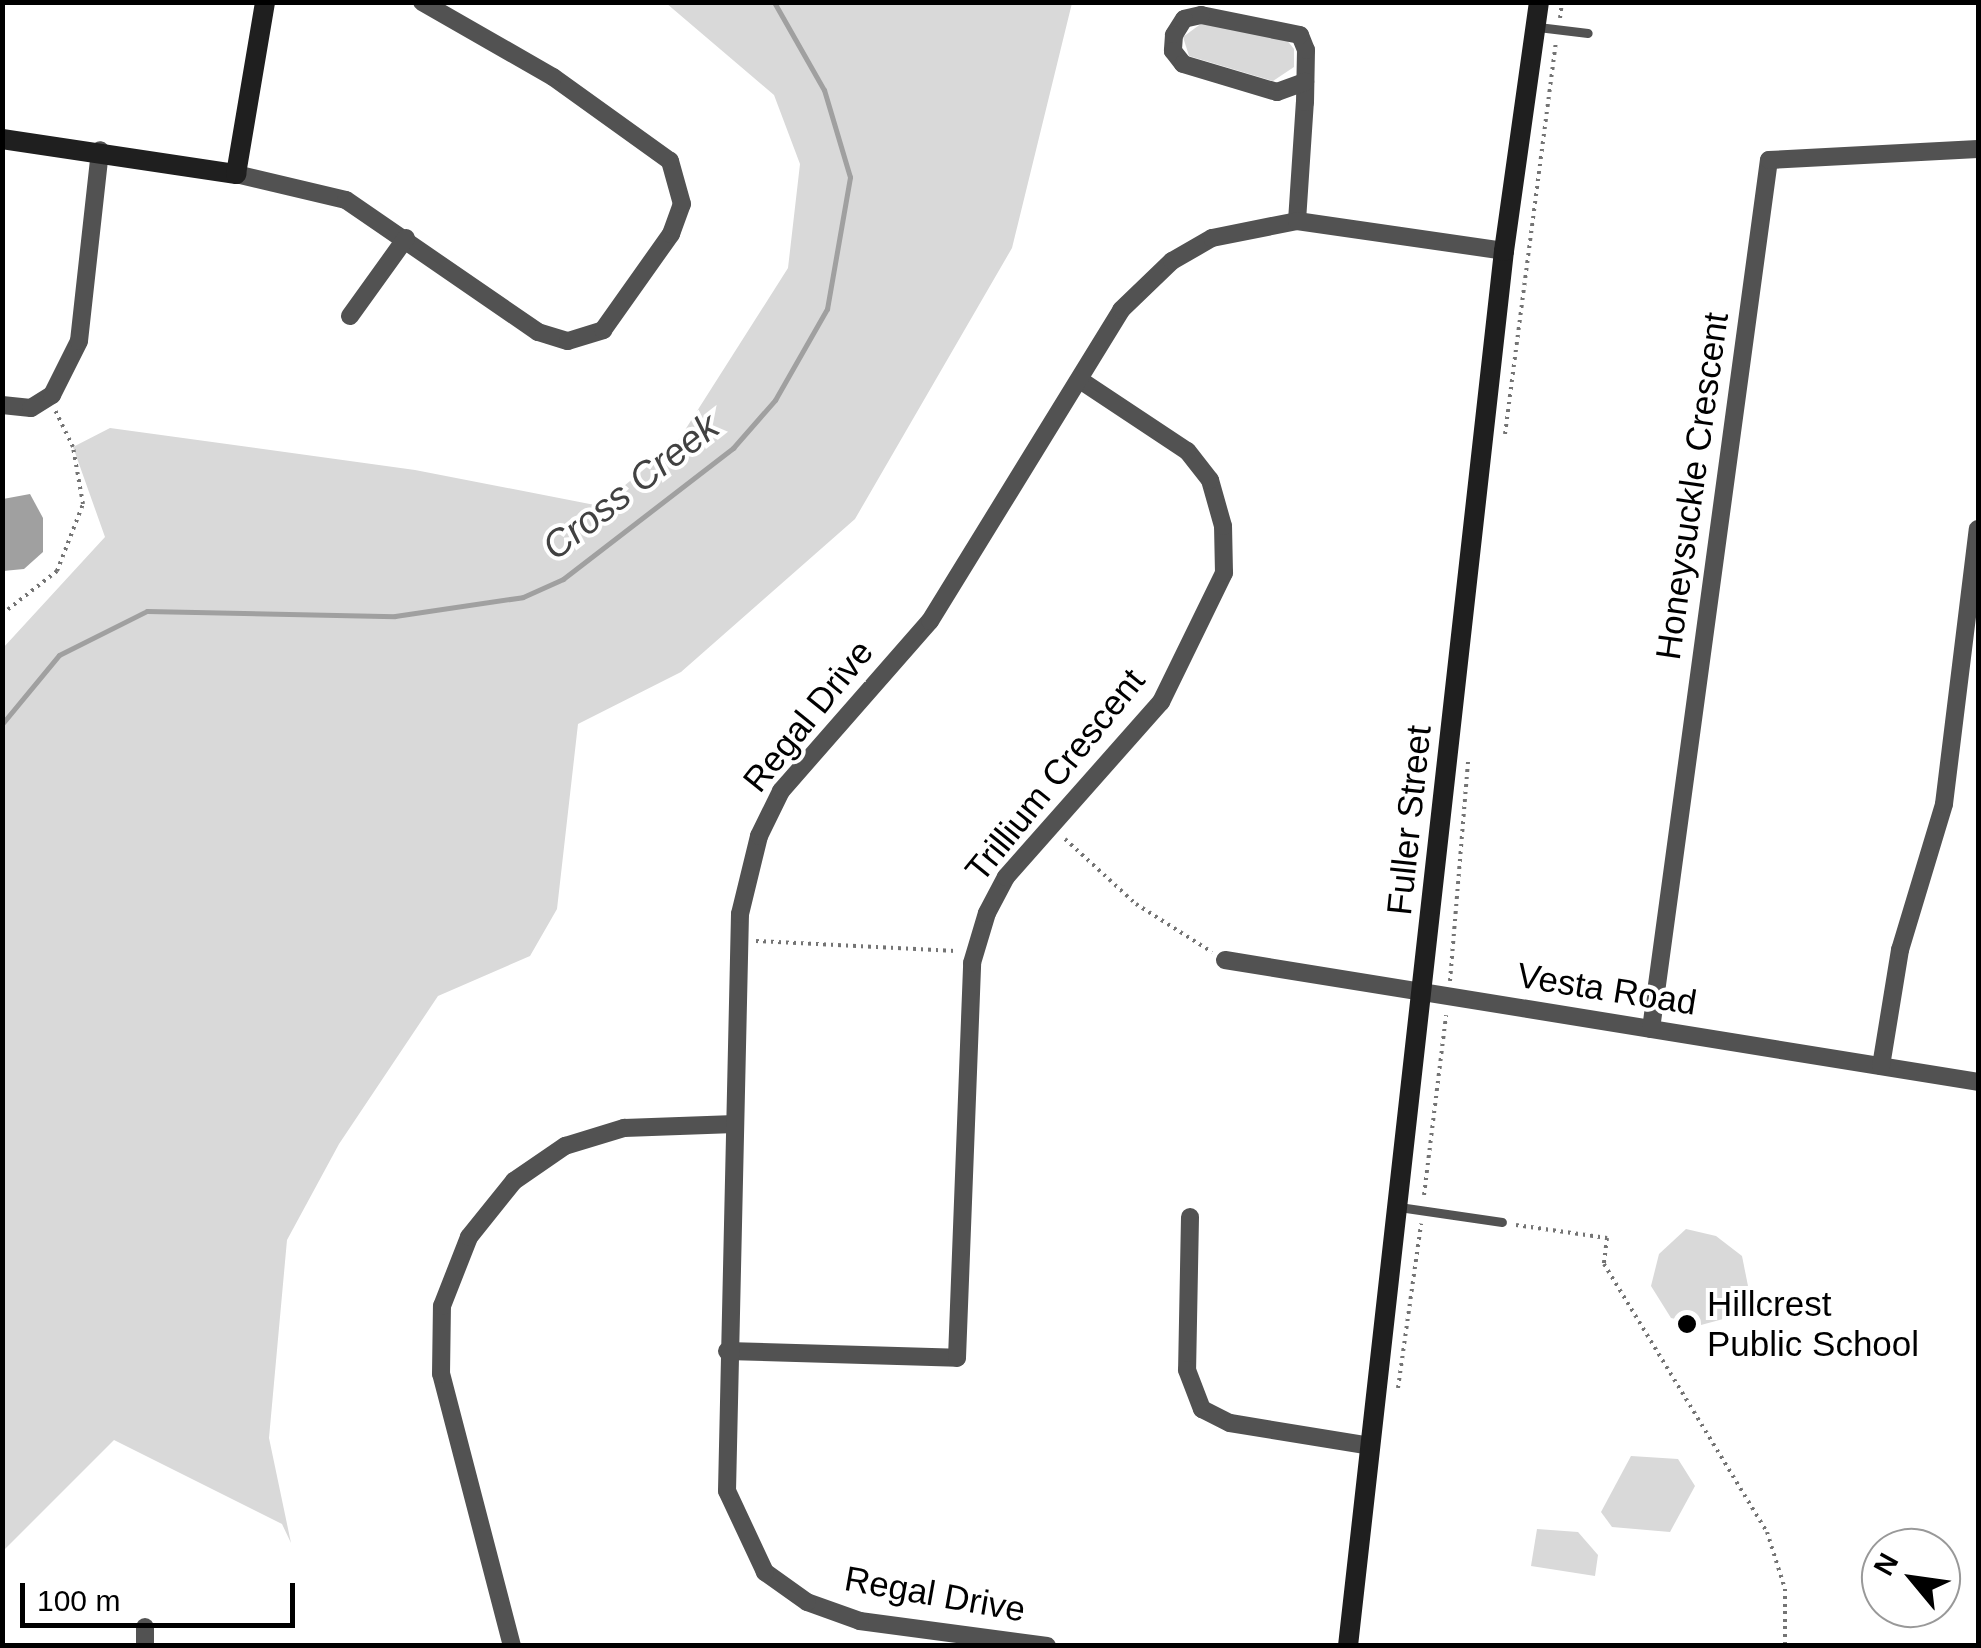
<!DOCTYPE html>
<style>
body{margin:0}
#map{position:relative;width:1981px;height:1648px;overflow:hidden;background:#fff;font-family:Arial,sans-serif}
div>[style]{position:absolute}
.green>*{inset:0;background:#d9d9d9}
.water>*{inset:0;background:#a0a0a0}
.stream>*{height:5px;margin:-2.5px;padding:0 2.5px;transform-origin:2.5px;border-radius:2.5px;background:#a0a0a0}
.path>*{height:4px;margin-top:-2px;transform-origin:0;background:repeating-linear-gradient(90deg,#747474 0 2.5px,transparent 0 7.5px)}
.lane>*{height:9px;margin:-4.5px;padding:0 4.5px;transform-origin:4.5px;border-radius:4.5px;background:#525252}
.street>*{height:18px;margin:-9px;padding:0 9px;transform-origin:9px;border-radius:9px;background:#525252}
.secondary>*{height:20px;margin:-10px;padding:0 10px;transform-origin:10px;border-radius:10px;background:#1f1f1f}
.dots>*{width:28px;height:28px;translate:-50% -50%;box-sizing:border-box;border:5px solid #fff;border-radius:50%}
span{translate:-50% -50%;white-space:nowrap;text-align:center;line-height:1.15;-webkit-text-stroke:8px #fff;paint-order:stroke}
.street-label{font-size:35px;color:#000}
.poi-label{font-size:35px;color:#000}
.left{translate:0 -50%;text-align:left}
.water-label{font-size:38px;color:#414141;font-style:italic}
.frame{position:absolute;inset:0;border:5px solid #000;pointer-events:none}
.north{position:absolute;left:1861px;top:1528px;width:100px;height:100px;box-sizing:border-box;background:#fff;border:2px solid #999;border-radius:50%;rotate:299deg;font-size:28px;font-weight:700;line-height:40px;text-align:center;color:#000}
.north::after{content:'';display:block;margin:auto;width:35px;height:45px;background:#000;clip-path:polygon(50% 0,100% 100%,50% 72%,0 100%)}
.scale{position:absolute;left:20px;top:1583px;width:275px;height:45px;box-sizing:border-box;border:5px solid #000;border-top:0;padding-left:12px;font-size:30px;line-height:35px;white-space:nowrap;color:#000;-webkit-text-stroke:8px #fff;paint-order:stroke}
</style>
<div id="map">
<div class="green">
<i style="clip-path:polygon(666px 3px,1072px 3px,1012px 248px,855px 519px,681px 672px,578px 724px,557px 909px,530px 956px,438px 996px,339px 1144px,287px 1240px,269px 1438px,291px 1543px,282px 1524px,114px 1440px,3px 1551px,3px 648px,105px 537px,73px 447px,110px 428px,415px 470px,600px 506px,678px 441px,788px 268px,800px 164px,774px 95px)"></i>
<i style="clip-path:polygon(1202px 23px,1286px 39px,1294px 49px,1294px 67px,1273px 81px,1189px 56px,1183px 37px)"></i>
<i style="clip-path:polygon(1686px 1229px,1716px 1236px,1742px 1256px,1748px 1286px,1738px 1315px,1701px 1325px,1671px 1318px,1651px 1286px,1659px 1254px)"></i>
<i style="clip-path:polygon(1631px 1456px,1678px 1459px,1695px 1486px,1670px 1532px,1612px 1527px,1601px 1512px)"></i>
<i style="clip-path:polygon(1537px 1529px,1578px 1532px,1598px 1555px,1595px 1576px,1531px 1566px)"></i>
</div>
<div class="water">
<i style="clip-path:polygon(30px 494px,43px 518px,43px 552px,24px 569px,3px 571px,3px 499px)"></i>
</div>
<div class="stream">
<i style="left:2px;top:724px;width:89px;rotate:-50.4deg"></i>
<i style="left:59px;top:655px;width:98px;rotate:-26.6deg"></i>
<i style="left:147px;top:611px;width:248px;rotate:1.2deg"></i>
<i style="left:395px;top:616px;width:129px;rotate:-8.4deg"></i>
<i style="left:523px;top:597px;width:44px;rotate:-24.2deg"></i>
<i style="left:563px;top:579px;width:215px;rotate:-37.6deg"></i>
<i style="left:733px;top:448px;width:64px;rotate:-48.8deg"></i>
<i style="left:775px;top:400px;width:105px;rotate:-60.3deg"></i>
<i style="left:827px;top:309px;width:134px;rotate:-80.1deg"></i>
<i style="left:850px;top:177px;width:91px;rotate:-106.6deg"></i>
<i style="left:824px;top:90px;width:101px;rotate:-119.6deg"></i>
</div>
<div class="path">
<i style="left:1560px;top:18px;width:16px;rotate:-83deg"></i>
<i style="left:1505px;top:434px;width:395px;rotate:-82.6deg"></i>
<i style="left:2px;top:614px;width:70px;rotate:-38deg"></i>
<i style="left:57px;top:571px;width:72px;rotate:-68.8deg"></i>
<i style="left:83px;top:504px;width:58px;rotate:-100deg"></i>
<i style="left:73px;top:447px;width:41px;rotate:-115.9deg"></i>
<i style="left:1065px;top:839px;width:96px;rotate:42.5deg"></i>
<i style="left:1136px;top:904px;width:90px;rotate:32.3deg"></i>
<i style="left:756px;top:941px;width:200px;rotate:2.9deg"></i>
<i style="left:1450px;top:981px;width:221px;rotate:-85.3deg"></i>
<i style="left:1424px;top:1195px;width:181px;rotate:-83deg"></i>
<i style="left:1516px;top:1225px;width:92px;rotate:8.1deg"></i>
<i style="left:1607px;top:1238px;width:26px;rotate:97deg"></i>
<i style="left:1604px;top:1264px;width:314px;rotate:58.7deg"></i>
<i style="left:1767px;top:1532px;width:60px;rotate:72.5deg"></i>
<i style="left:1785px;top:1589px;width:57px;rotate:90deg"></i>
<i style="left:1398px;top:1388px;width:166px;rotate:-82deg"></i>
</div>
<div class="lane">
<i style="left:1538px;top:27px;width:50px;rotate:6.8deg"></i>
<i style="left:1399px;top:1207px;width:104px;rotate:8.3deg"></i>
</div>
<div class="street">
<i style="left:236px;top:174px;width:113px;rotate:13.3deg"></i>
<i style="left:346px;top:200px;width:233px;rotate:34.5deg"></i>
<i style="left:538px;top:332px;width:31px;rotate:17deg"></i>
<i style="left:568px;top:341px;width:37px;rotate:-17deg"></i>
<i style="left:603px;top:330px;width:118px;rotate:-54.7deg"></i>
<i style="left:671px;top:234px;width:32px;rotate:-70deg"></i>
<i style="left:682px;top:204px;width:45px;rotate:-105.6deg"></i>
<i style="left:670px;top:161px;width:144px;rotate:-144.3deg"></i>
<i style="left:553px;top:77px;width:151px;rotate:-150.2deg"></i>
<i style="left:1297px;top:221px;width:119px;rotate:-86.2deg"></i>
<i style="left:1305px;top:102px;width:52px;rotate:-88.9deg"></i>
<i style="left:1306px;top:50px;width:16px;rotate:-112deg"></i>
<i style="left:1300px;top:35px;width:101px;rotate:-168.6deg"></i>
<i style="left:1201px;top:15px;width:17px;rotate:167deg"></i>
<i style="left:1184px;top:19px;width:19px;rotate:122deg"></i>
<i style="left:1174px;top:35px;width:16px;rotate:94deg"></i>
<i style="left:1173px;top:51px;width:16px;rotate:52deg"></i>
<i style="left:1183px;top:64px;width:98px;rotate:16.6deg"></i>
<i style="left:1277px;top:92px;width:30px;rotate:-20deg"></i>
<i style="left:350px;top:316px;width:96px;rotate:-54.3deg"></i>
<i style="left:2px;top:405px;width:29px;rotate:6deg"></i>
<i style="left:31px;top:408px;width:25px;rotate:-32deg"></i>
<i style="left:52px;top:395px;width:60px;rotate:-63.4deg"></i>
<i style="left:79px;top:341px;width:192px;rotate:-83.7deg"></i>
<i style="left:1225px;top:960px;width:763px;rotate:9.2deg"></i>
<i style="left:1651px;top:1029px;width:877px;rotate:-82.27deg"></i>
<i style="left:1769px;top:160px;width:209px;rotate:-3deg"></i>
<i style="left:1881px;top:1066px;width:118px;rotate:-80.7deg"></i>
<i style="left:1900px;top:950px;width:152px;rotate:-73.2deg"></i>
<i style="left:1944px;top:804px;width:277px;rotate:-83deg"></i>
<i style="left:1190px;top:1217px;width:153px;rotate:91.1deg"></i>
<i style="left:1187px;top:1370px;width:42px;rotate:69deg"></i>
<i style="left:1202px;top:1409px;width:31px;rotate:27deg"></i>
<i style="left:1230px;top:1423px;width:142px;rotate:9.3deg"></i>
<i style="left:727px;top:1351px;width:230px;rotate:1.7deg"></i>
<i style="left:957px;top:1358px;width:395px;rotate:-87.8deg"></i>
<i style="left:972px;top:963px;width:52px;rotate:-73.3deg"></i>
<i style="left:987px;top:913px;width:41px;rotate:-62.2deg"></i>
<i style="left:1006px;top:877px;width:234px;rotate:-48.5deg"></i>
<i style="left:1161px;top:702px;width:144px;rotate:-64deg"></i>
<i style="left:1224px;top:573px;width:47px;rotate:-91.2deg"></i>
<i style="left:1223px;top:526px;width:48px;rotate:-105.8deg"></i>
<i style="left:1210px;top:480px;width:37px;rotate:-128deg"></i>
<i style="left:1187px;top:451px;width:128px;rotate:-146.4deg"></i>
<i style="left:145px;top:1646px;width:19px;rotate:-90deg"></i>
<i style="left:512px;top:1646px;width:281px;rotate:-104.6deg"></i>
<i style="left:441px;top:1374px;width:68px;rotate:-89.2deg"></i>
<i style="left:442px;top:1306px;width:74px;rotate:-68.6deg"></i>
<i style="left:469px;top:1237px;width:72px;rotate:-51.2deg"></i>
<i style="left:514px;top:1181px;width:62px;rotate:-34.5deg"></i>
<i style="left:565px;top:1146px;width:62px;rotate:-17deg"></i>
<i style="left:624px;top:1128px;width:111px;rotate:-2.1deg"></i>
<i style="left:1047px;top:1646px;width:189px;rotate:-172.4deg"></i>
<i style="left:860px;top:1621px;width:56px;rotate:-160.3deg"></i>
<i style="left:807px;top:1602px;width:52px;rotate:-144.5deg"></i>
<i style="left:765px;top:1572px;width:89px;rotate:-115.1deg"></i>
<i style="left:727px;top:1491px;width:577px;rotate:-88.71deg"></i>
<i style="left:740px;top:914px;width:80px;rotate:-76.3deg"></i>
<i style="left:759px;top:836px;width:50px;rotate:-63.9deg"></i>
<i style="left:781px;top:791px;width:226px;rotate:-48.8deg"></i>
<i style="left:930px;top:621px;width:365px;rotate:-58.4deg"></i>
<i style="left:1121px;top:310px;width:71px;rotate:-43.9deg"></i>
<i style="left:1172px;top:261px;width:46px;rotate:-29.9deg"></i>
<i style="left:1212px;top:238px;width:87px;rotate:-11.3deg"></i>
<i style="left:1297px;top:221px;width:209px;rotate:8.2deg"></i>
</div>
<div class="secondary">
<i style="left:2px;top:139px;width:237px;rotate:8.5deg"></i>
<i style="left:236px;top:174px;width:174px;rotate:-80.4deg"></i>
<i style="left:1348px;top:1646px;width:1404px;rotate:-83.62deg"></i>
<i style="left:1504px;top:251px;width:251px;rotate:-82deg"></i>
</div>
<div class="dots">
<i style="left:1687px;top:1324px;background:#000"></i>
</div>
<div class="street-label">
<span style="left:1692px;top:486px;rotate:-82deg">Honeysuckle Crescent</span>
<span style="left:808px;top:716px;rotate:-51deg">Regal Drive</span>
<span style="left:1055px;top:775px;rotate:-51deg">Trillium Crescent</span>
<span style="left:1409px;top:820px;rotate:-84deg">Fuller Street</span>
<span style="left:1607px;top:989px;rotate:9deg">Vesta Road</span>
<span style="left:935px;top:1594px;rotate:10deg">Regal Drive</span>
</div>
<div class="poi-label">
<span class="left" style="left:1707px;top:1324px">Hillcrest<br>Public School</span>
</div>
<div class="water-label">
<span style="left:631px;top:487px;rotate:-38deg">Cross Creek</span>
</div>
<div class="frame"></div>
<div class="north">N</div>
<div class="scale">100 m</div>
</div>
